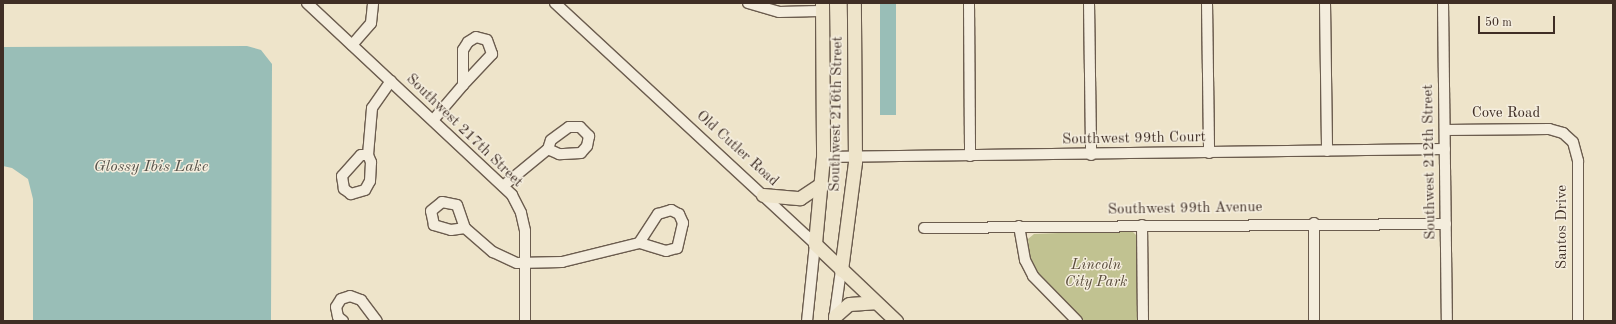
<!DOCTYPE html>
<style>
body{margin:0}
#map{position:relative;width:1616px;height:324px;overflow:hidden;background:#eee4ca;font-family:"Old Standard TT",serif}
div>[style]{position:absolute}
.green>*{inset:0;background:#c1c291}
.water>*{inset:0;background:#99beb7;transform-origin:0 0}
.roads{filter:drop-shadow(1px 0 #6b5c4e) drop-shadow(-1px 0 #6b5c4e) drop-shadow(0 1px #6b5c4e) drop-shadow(0 -1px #6b5c4e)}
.minor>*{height:10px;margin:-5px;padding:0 5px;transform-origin:5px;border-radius:5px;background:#f4eddd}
.major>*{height:13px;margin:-6.5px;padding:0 6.5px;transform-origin:6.5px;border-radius:6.5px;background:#eee4ca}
span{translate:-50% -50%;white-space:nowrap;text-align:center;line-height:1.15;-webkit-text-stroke:3px #f4eddd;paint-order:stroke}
.street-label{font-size:15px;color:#3f2e25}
.park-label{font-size:15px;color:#594c3b;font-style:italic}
.water-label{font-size:16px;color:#56524a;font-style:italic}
.frame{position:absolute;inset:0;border:4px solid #3f2e25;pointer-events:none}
.scale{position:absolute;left:1478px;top:16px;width:77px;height:18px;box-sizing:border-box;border:2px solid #3f2e25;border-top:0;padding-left:5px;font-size:12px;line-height:14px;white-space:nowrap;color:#3f2e25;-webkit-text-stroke:3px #f4eddd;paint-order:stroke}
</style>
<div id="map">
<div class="green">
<i style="clip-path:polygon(1131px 230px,1138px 237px,1140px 321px,1084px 321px,1035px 273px,1030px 262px,1028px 239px,1034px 234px)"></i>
</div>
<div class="water">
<i style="left:880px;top:3px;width:16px;height:112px"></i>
<i style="clip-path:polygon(247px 46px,261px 50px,272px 64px,271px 321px,33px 321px,33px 199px,28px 179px,12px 168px,3px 166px,3px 47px)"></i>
</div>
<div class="roads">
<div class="minor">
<i style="left:307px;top:3px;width:281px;rotate:43.1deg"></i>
<i style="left:512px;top:195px;width:20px;rotate:63deg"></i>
<i style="left:521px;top:213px;width:18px;rotate:77deg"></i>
<i style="left:525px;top:231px;width:90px;rotate:90deg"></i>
<i style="left:555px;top:3px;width:355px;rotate:42.8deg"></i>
<i style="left:815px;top:244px;width:77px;rotate:95.9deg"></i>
<i style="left:748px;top:3px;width:32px;rotate:16deg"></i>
<i style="left:779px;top:12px;width:43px;rotate:-1.3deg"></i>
<i style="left:969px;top:3px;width:153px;rotate:89.6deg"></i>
<i style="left:1089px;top:3px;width:152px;rotate:89.2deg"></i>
<i style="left:1207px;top:3px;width:150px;rotate:89.2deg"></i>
<i style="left:1325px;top:3px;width:148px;rotate:89.2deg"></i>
<i style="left:1443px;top:3px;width:318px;rotate:89.3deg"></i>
<i style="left:476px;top:37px;width:11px;rotate:15deg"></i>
<i style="left:487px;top:40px;width:15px;rotate:70deg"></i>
<i style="left:492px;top:54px;width:42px;rotate:133.1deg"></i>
<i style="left:463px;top:85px;width:35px;rotate:-90deg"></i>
<i style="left:463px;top:50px;width:9px;rotate:-58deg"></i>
<i style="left:468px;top:42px;width:9px;rotate:-32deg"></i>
<i style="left:352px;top:45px;width:29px;rotate:-49deg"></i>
<i style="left:371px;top:23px;width:20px;rotate:-84deg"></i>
<i style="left:434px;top:119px;width:45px;rotate:-49.5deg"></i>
<i style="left:1445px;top:130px;width:104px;rotate:-0.6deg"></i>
<i style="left:1549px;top:129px;width:15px;rotate:16deg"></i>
<i style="left:1563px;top:133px;width:13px;rotate:42deg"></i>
<i style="left:1573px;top:142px;width:20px;rotate:75deg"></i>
<i style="left:1578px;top:161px;width:160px;rotate:90deg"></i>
<i style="left:361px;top:155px;width:7px"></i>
<i style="left:368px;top:155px;width:8px;rotate:67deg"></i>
<i style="left:371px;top:162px;width:19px;rotate:93deg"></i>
<i style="left:370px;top:181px;width:10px;rotate:119deg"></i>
<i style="left:365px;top:190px;width:15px;rotate:164deg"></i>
<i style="left:351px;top:194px;width:9px;rotate:-144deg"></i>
<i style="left:344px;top:189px;width:13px;rotate:-99deg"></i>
<i style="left:342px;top:176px;width:28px;rotate:-48deg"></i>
<i style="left:368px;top:155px;width:47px;rotate:-85.1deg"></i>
<i style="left:372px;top:108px;width:33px;rotate:-55deg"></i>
<i style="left:823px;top:157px;width:622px;rotate:-0.74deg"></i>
<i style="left:503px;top:186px;width:58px;rotate:-39.4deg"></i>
<i style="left:548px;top:149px;width:9px;rotate:-72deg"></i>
<i style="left:551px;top:140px;width:22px;rotate:-36deg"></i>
<i style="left:569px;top:127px;width:11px"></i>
<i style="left:580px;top:127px;width:13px;rotate:45deg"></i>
<i style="left:589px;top:136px;width:10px;rotate:101deg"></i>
<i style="left:587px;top:146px;width:9px;rotate:131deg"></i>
<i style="left:581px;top:153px;width:22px;rotate:177deg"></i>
<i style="left:559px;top:154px;width:12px;rotate:-156deg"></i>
<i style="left:442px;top:202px;width:15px;rotate:11deg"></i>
<i style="left:457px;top:205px;width:24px;rotate:71deg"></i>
<i style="left:465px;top:228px;width:14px;rotate:172deg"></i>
<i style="left:451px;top:230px;width:18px;rotate:-164deg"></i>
<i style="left:434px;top:225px;width:14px;rotate:-102deg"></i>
<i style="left:431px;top:211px;width:14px;rotate:-39deg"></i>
<i style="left:671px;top:210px;width:9px;rotate:27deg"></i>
<i style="left:679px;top:214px;width:10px;rotate:66deg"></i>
<i style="left:683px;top:223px;width:26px;rotate:103deg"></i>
<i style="left:677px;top:248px;width:11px;rotate:165deg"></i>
<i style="left:666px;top:251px;width:28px;rotate:-163deg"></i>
<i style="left:639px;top:243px;width:35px;rotate:-57deg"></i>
<i style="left:658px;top:214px;width:14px;rotate:-17deg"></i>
<i style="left:1314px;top:223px;width:98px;rotate:90deg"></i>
<i style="left:1142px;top:225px;width:96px;rotate:89.4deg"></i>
<i style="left:1019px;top:226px;width:35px;rotate:80deg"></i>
<i style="left:1025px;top:260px;width:18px;rotate:63deg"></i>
<i style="left:1033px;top:276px;width:63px;rotate:45.6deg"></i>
<i style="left:465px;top:228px;width:37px;rotate:41deg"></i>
<i style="left:493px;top:252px;width:26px;rotate:25deg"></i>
<i style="left:517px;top:263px;width:45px;rotate:-1.3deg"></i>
<i style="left:562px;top:262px;width:79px;rotate:-13.9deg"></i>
<i style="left:924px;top:228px;width:522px;rotate:-0.44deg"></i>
<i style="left:834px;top:320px;width:50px;rotate:-82deg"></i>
<i style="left:343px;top:321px;width:6px;rotate:-141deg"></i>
<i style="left:338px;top:317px;width:10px;rotate:-101deg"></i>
<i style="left:336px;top:307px;width:9px;rotate:-58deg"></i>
<i style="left:341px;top:299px;width:9px;rotate:-18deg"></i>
<i style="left:350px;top:296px;width:12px;rotate:20deg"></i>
<i style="left:361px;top:300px;width:26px;rotate:53deg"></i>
</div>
<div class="major">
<i style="left:822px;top:3px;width:154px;rotate:89.6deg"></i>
<i style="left:823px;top:157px;width:87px;rotate:95.3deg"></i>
<i style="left:815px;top:244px;width:112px;rotate:43.5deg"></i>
<i style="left:763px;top:195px;width:37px;rotate:5deg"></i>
<i style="left:800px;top:198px;width:25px;rotate:-34deg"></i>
<i style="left:841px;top:270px;width:109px;rotate:-82.6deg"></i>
<i style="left:855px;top:162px;width:159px;rotate:-90.4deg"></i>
<i style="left:835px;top:316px;width:18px;rotate:-41deg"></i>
<i style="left:849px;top:304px;width:26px;rotate:-4deg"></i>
</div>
</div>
<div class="street-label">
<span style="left:837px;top:114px;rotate:-89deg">Southwest 216th Street</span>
<span style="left:1506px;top:114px">Cove Road</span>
<span style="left:464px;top:131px;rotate:44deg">Southwest 217th Street</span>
<span style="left:1134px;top:139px;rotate:-1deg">Southwest 99th Court</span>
<span style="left:737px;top:149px;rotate:42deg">Old Cutler Road</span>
<span style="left:1430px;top:162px;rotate:-91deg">Southwest 212th Street</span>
<span style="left:1185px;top:209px;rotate:-1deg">Southwest 99th Avenue</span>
<span style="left:1563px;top:227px;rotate:-90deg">Santos Drive</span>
</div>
<div class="park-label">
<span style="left:1096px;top:274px">Lincoln<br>City Park</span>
</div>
<div class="water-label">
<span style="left:151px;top:167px">Glossy Ibis Lake</span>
</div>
<div class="frame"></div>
<div class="scale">50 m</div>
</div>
